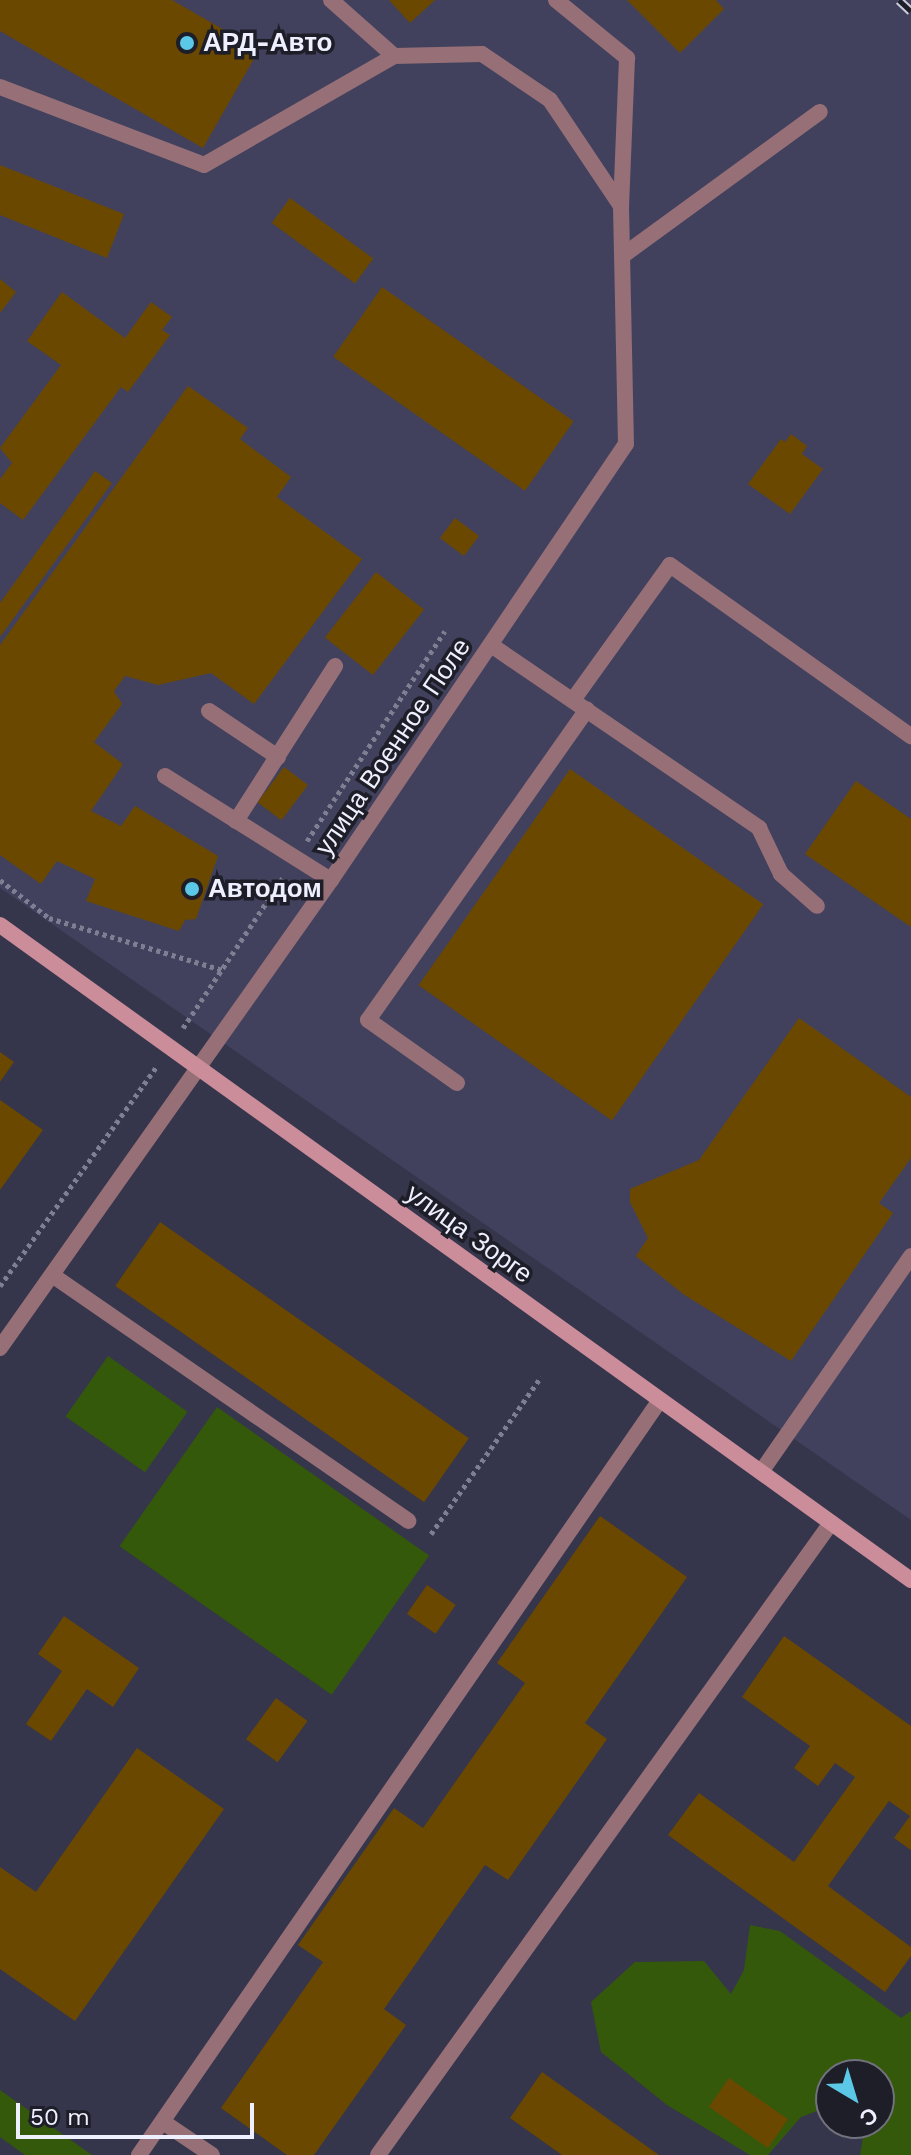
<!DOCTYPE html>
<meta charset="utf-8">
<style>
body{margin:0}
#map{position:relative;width:911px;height:2155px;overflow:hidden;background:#35354c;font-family:"Work Sans",sans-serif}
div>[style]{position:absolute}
.built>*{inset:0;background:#41415d}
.green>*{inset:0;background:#35590b;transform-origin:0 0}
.building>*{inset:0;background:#6b4800;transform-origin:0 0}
.path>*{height:5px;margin-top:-2.5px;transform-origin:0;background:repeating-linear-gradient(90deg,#7e7f93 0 4px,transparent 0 8px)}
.lane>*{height:16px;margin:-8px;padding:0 8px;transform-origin:8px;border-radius:8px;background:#966f77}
.street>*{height:16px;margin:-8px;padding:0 8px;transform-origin:8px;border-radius:8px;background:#966f77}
.secondary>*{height:16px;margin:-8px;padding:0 8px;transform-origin:8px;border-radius:8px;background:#cb8d9a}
.rail>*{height:9px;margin-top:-4.5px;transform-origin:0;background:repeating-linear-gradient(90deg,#1e1e28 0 18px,#cacbdc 0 36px);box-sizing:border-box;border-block:2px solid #cacbdc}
.dots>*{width:22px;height:22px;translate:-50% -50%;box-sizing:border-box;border:4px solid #1e1e28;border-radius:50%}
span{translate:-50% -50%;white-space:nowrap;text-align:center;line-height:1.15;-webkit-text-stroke:7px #1e1e28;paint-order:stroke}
.poi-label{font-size:26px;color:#eff0ff;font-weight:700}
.left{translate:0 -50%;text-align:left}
.street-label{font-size:26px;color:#eff0ff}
.north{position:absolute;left:815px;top:2059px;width:80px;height:80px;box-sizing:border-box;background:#1e1e28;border:2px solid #72727e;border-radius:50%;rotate:142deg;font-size:22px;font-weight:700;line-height:32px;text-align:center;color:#eff0ff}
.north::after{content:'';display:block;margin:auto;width:28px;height:36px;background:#5ac8e6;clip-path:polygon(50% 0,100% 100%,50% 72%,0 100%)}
.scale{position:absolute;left:16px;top:2103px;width:238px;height:36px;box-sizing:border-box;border:4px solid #eff0ff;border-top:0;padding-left:10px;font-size:24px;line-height:28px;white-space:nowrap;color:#eff0ff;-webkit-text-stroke:6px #1e1e28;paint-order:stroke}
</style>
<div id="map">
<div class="built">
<i style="clip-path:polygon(0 0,911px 0,911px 1520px,0 888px)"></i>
</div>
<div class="green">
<i style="left:108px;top:1356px;width:97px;height:74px;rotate:35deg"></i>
<i style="left:217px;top:1407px;width:259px;height:170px;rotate:35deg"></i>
<i style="clip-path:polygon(750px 1925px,780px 1931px,901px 2018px,911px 2011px,911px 2155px,860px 2155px,864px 2132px,853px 2123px,879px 2123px,879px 2075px,831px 2075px,831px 2106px,801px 2117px,768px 2155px,750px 2155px,667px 2105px,601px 2052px,591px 2002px,635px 1962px,704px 1961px,731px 1994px,744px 1970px)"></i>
<i style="clip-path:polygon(0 2090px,92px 2155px,25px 2155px,0 2137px)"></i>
</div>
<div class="building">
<i style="clip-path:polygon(0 0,172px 0,259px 50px,203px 148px,0 31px)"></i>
<i style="clip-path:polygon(389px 0,435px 0,410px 23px)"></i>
<i style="clip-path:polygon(627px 0,716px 0,724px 9px,680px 53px)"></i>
<i style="clip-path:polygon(0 165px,124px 214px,107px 258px,0 215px)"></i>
<i style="left:290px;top:198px;width:103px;height:31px;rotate:36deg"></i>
<i style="clip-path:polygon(0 279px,16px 292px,0 313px)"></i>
<i style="left:382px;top:287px;width:234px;height:85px;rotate:35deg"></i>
<i style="clip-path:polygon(62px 292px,125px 338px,151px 302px,172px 317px,162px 330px,170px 335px,128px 392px,121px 387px,23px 520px,0 503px,0 479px,12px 463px,0 448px,61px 365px,27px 341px)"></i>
<i style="clip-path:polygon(188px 386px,248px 428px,240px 439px,291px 477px,277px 497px,362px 559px,254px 704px,211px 673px,158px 685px,125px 676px,114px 691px,122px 704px,94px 742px,123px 764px,91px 811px,121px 826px,135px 806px,218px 856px,196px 919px,185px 920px,179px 931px,86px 901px,95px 879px,57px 861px,41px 884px,0 855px,0 645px)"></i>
<i style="clip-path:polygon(791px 434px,807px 446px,802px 454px,823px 469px,790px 514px,748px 484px,781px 439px,785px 442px)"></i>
<i style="clip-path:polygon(95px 471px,112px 483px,0 637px,0 603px)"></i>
<i style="left:455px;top:518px;width:30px;height:25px;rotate:37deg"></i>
<i style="left:376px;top:572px;width:61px;height:83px;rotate:38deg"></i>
<i style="left:284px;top:767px;width:30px;height:44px;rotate:37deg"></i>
<i style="left:570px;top:769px;width:236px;height:264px;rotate:35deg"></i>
<i style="clip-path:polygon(856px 781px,911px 819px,911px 927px,805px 854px)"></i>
<i style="clip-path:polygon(799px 1018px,911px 1097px,911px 1158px,879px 1203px,893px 1213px,791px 1361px,683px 1294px,636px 1256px,648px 1238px,630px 1202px,630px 1189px,699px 1160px)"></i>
<i style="clip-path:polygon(0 1052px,14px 1062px,0 1082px)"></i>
<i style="clip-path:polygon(0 1100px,43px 1130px,0 1190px)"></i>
<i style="left:160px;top:1222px;width:377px;height:78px;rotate:35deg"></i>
<i style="clip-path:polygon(600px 1516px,687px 1577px,585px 1723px,607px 1739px,508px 1880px,485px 1865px,384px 2009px,406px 2025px,314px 2155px,287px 2155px,221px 2108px,323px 1962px,298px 1945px,394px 1808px,423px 1828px,525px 1683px,497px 1663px)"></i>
<i style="left:427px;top:1585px;width:35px;height:35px;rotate:35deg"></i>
<i style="clip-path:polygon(64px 1616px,139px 1668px,113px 1707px,87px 1689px,51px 1741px,26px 1724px,62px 1671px,38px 1654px)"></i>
<i style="clip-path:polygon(784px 1636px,911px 1726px,911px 1850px,894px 1838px,910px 1816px,889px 1801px,828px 1886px,911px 1947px,911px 1956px,885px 1992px,668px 1835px,699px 1793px,794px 1862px,855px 1777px,835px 1763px,818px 1786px,794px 1768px,810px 1746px,742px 1697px)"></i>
<i style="left:276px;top:1698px;width:39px;height:51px;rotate:36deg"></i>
<i style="clip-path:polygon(137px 1748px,224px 1809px,75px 2021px,0 1969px,0 1867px,36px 1892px)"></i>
<i style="clip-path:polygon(542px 2072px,659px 2155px,562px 2155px,510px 2118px)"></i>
<i style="left:729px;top:2078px;width:72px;height:35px;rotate:35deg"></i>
</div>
<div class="path">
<i style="left:307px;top:841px;width:251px;rotate:-56.7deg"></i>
<i style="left:0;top:880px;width:62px;rotate:37.8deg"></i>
<i style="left:49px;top:918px;width:181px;rotate:16.7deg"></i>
<i style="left:183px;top:1028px;width:182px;rotate:-56.4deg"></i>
<i style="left:0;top:1286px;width:270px;rotate:-54.5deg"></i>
<i style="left:431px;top:1534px;width:192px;rotate:-55deg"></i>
</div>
<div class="lane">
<i style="left:331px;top:0;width:84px;rotate:41.6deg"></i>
<i style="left:556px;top:0;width:92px;rotate:39.2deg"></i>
<i style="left:627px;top:58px;width:148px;rotate:92.3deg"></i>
<i style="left:621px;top:206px;width:238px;rotate:88.8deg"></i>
<i style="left:0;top:87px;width:218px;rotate:20.9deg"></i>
<i style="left:204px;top:165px;width:219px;rotate:-29.8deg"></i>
<i style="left:394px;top:56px;width:88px;rotate:-1.3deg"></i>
<i style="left:482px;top:54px;width:82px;rotate:34.1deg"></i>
<i style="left:550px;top:100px;width:128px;rotate:56.2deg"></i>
<i style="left:625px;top:254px;width:241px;rotate:-36.1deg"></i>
<i style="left:491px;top:645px;width:325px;rotate:34.3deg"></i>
<i style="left:759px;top:828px;width:51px;rotate:64.4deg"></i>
<i style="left:781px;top:874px;width:48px;rotate:41.6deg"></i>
<i style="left:573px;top:700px;width:166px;rotate:-54.3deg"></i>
<i style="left:670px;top:565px;width:296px;rotate:35.4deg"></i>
<i style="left:209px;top:711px;width:83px;rotate:33.7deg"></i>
<i style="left:165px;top:776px;width:196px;rotate:32.1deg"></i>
<i style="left:236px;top:821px;width:184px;rotate:-57.4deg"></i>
<i style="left:457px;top:1083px;width:109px;rotate:-144.7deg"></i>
<i style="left:368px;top:1020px;width:380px;rotate:-54.8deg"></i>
<i style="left:52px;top:1275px;width:433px;rotate:34.6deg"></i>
<i style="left:761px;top:1472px;width:263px;rotate:-55.2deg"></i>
<i style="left:163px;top:2122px;width:59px;rotate:34deg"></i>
<i style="left:139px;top:2155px;width:917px;rotate:-55.39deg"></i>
<i style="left:378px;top:2155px;width:778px;rotate:-54.37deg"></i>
</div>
<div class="street">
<i style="left:0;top:1348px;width:573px;rotate:-54.73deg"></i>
<i style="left:331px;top:880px;width:526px;rotate:-55.92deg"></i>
</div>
<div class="secondary">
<i style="left:0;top:925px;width:1122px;rotate:35.72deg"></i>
</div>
<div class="rail">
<i style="left:899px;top:0;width:16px;rotate:43deg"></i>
</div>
<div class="dots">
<i style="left:187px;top:43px;background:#5ac8e6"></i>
<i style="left:192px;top:889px;background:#5ac8e6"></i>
</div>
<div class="poi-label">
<span class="left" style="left:203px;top:43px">АРД-Авто</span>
<span class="left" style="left:208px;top:889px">Автодом</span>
</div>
<div class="street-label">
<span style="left:393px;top:747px;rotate:-56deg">улица Военное Поле</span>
<span style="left:469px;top:1234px;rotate:36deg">улица Зорге</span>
</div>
<div class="north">С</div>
<div class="scale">50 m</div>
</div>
